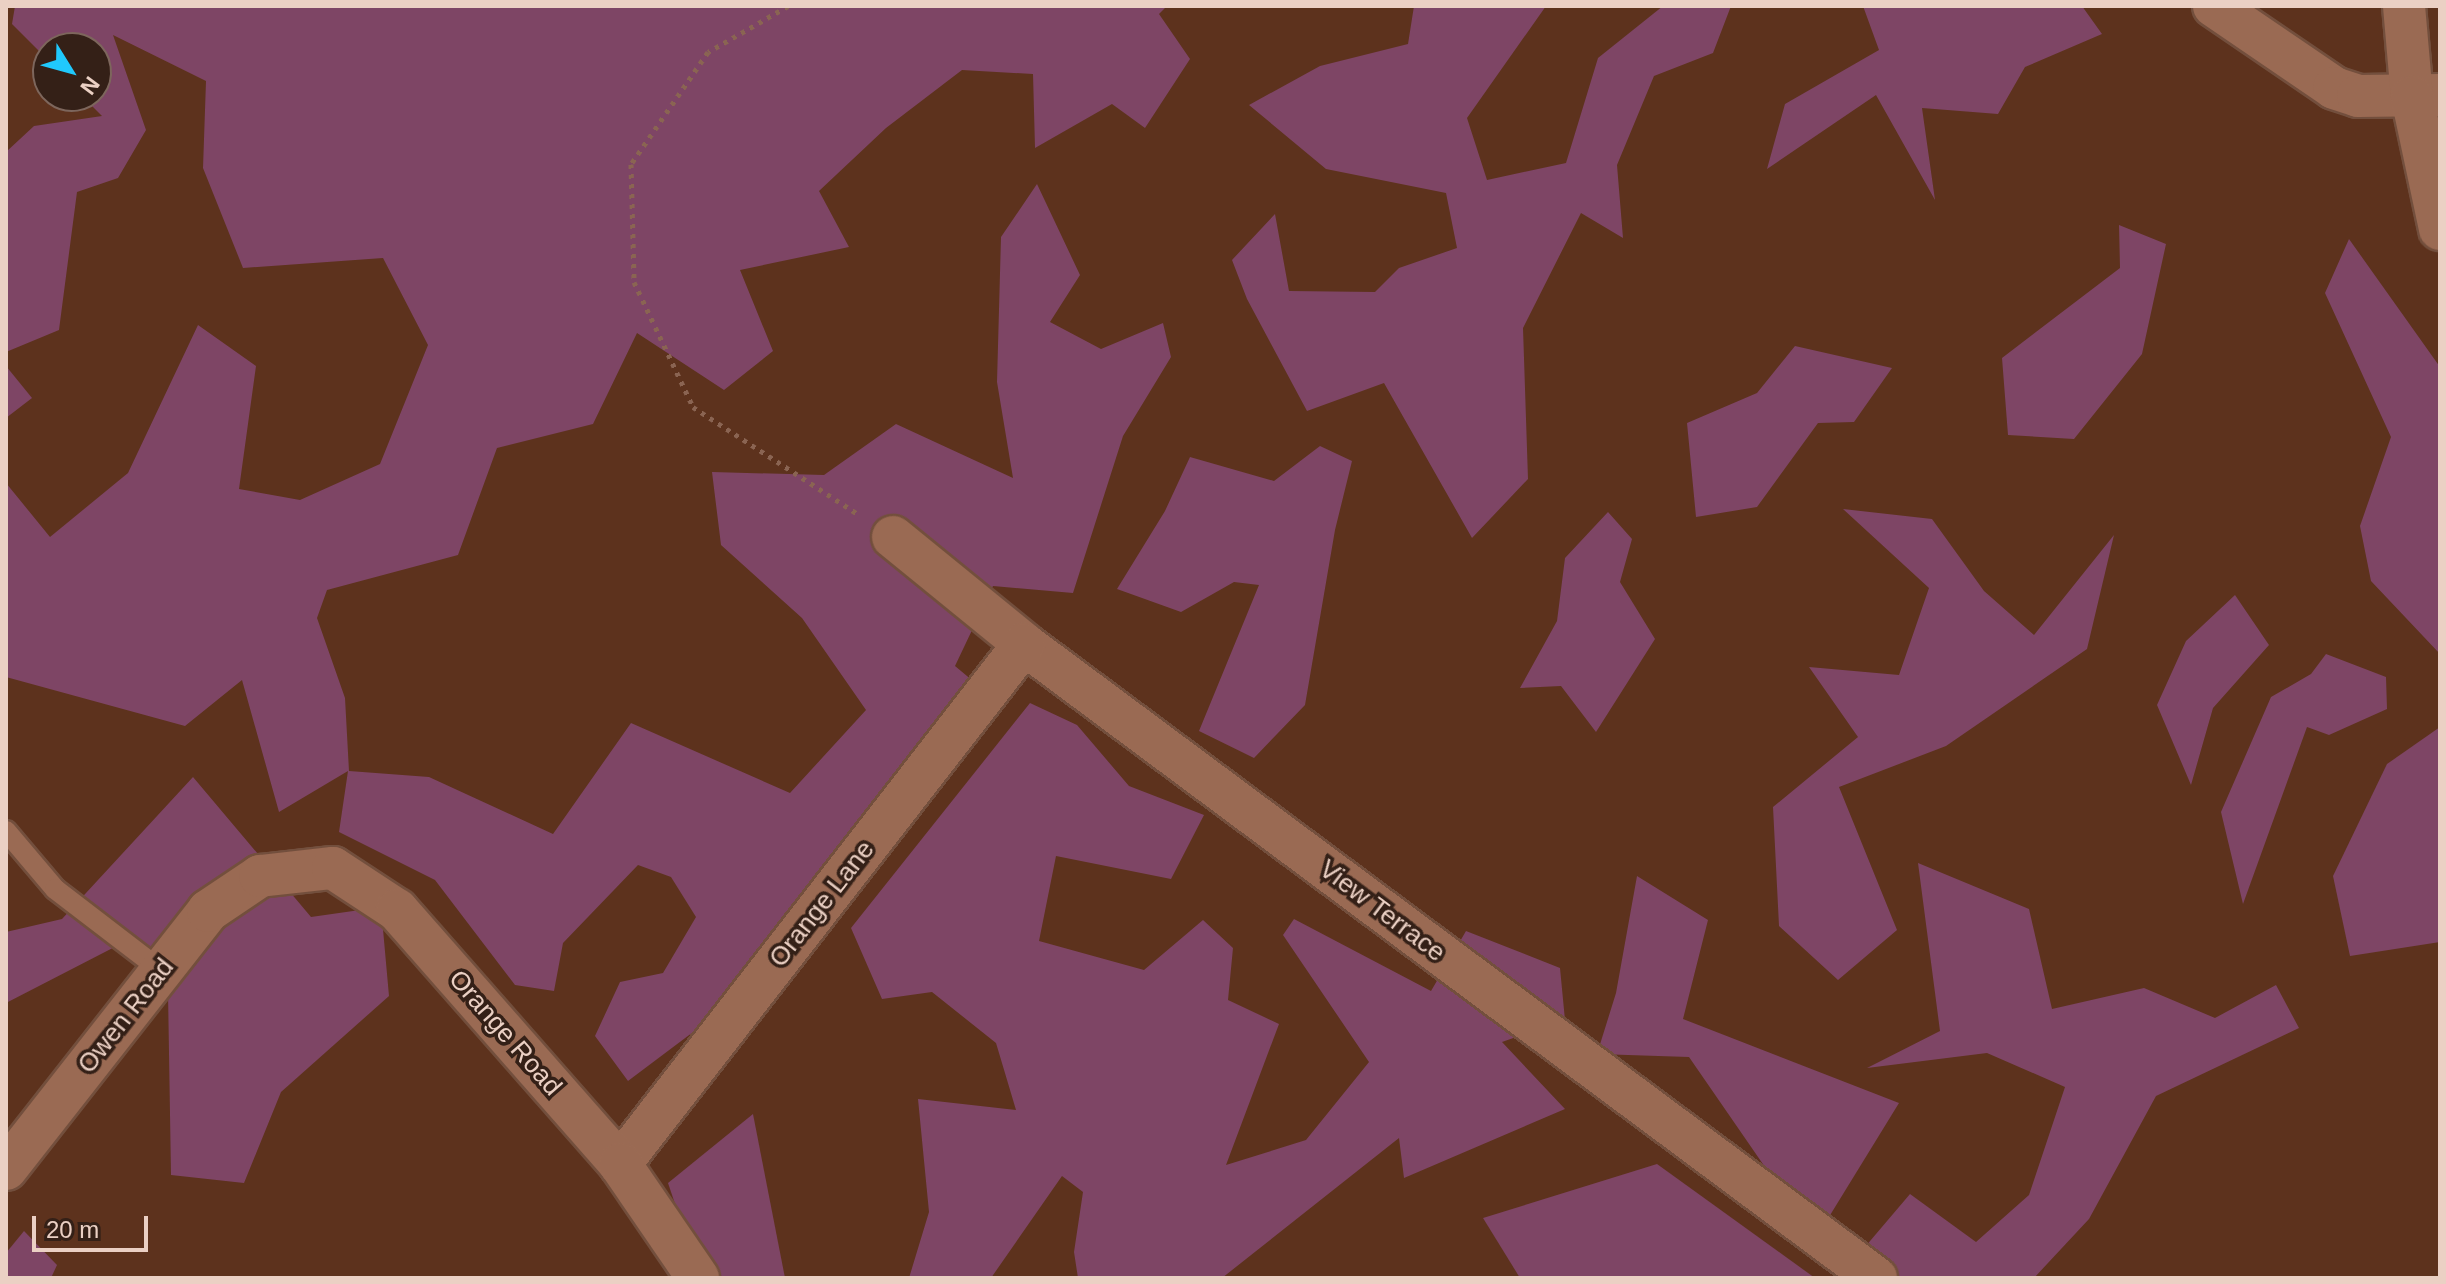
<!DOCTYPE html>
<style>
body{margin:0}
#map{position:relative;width:2446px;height:1284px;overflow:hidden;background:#5d321d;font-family:Arial,sans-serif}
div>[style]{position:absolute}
.green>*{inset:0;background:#7e4565}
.path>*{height:5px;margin-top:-2.5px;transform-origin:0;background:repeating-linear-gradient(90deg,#8a6452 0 4px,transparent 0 10px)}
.roads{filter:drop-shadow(2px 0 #734f3d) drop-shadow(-2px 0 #734f3d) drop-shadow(0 2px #734f3d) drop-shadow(0 -2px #734f3d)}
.service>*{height:20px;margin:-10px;padding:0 10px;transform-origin:10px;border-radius:10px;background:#9a6a53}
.minor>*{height:42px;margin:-21px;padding:0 21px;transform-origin:21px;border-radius:21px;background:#9a6a53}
span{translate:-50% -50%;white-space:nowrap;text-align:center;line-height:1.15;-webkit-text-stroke:7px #342017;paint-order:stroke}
.street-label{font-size:26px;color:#ebd0c4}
.frame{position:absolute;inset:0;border:8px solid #ebd0c4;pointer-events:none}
.north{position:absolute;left:32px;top:32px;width:80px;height:80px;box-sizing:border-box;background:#342017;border:2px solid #7d665c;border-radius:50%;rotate:127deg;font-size:22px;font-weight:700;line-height:32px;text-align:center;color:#ebd0c4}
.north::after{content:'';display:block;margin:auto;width:28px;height:36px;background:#20c9fd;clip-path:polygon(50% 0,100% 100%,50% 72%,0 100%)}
.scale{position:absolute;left:32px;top:1216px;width:116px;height:36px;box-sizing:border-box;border:4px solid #ebd0c4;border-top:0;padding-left:10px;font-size:24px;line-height:28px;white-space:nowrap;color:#ebd0c4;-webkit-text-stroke:6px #342017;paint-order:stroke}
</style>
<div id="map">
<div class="green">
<i style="clip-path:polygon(15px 6px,1167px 6px,1159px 14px,1190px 59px,1145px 128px,1112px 104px,1035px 148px,1033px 74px,962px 70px,886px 128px,819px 191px,849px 247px,740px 270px,773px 351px,724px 390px,637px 333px,593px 424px,497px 448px,458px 555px,327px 590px,317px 618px,345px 698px,349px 771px,429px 777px,553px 834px,631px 723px,790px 793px,866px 710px,802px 618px,721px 545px,712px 472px,824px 475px,896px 424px,1013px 478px,997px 382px,1001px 237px,1037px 184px,1080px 275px,1050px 322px,1101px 349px,1163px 323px,1171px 357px,1123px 436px,1073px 593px,993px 586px,955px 666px,991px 696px,749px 990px,628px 1081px,595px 1036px,620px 982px,663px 973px,696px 917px,671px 877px,638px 865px,563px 943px,554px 991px,515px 985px,435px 880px,339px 832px,348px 771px,279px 812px,242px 680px,185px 726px,6px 677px,6px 483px,50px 537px,128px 473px,198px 325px,256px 366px,239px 489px,300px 500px,380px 464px,428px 345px,383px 258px,243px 268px,203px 168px,206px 81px,113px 35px,146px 130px,118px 178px,77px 192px,59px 330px,6px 352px,6px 152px,34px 126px,102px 116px,82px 96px,96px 96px,96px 48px,48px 48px,48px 60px,12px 24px)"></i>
<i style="clip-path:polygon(1414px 6px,1546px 6px,1467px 118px,1487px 180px,1566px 163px,1598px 58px,1663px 6px,1731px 6px,1713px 53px,1654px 76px,1617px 165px,1623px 238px,1581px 213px,1523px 328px,1528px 479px,1472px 538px,1384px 383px,1307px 411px,1247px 299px,1232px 260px,1275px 214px,1289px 291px,1375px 292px,1399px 268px,1457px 248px,1446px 193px,1326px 169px,1249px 105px,1320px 66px,1408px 44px)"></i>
<i style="clip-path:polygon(1863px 6px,2082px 6px,2102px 34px,2025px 67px,1998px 114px,1922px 108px,1935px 200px,1876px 95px,1767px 169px,1785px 104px,1879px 50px)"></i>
<i style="clip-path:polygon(2119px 225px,2166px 244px,2142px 354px,2074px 439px,2008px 435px,2002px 358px,2120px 268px)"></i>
<i style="clip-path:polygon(2349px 239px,2440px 367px,2440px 654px,2371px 581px,2360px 526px,2391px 437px,2325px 293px)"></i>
<i style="clip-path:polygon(1795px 346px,1892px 368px,1854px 422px,1818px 423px,1757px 507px,1696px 517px,1687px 423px,1757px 393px)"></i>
<i style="clip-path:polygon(6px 366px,32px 398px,6px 418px)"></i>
<i style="clip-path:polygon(1320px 446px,1352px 461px,1335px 530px,1305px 705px,1254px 758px,1199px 731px,1259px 585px,1234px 582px,1181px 612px,1117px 589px,1165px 511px,1190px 457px,1274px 481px)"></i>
<i style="clip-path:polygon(1843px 509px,1932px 519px,1984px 591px,2034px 635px,2114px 535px,2087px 649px,1946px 746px,1839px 787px,1897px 930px,1838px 980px,1779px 926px,1773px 807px,1858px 737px,1809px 667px,1899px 675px,1929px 588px)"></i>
<i style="clip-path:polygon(1608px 512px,1632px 539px,1620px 582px,1655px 639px,1596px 732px,1561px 686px,1520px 688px,1557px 621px,1565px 558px)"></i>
<i style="clip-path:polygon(2235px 595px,2269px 645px,2213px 708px,2191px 785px,2157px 705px,2186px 641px)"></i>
<i style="clip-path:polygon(2326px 654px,2386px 677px,2387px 709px,2329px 735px,2307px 727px,2243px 904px,2221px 812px,2271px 697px,2311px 674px)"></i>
<i style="clip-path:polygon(1030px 703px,1077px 725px,1129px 786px,1204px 815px,1171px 879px,1056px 856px,1039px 941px,1144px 970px,1203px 920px,1233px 948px,1228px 1000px,1279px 1024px,1226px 1165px,1306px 1140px,1369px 1062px,1283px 935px,1294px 919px,1431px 991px,1466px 931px,1560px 968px,1565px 1020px,1502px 1042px,1565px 1109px,1404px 1178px,1399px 1138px,1222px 1278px,1078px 1278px,1074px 1252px,1083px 1192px,1062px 1176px,991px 1278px,909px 1278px,929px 1212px,918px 1099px,1016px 1110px,996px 1043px,932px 992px,882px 999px,851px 928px)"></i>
<i style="clip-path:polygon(2440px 727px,2440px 942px,2350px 956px,2333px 876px,2387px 764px)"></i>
<i style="clip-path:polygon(193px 777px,311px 917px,381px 907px,389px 996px,281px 1092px,244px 1183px,171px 1175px,168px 992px,136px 936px,6px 1003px,6px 932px,62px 919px)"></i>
<i style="clip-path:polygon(1918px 863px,2029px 909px,2052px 1009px,2144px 988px,2215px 1018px,2276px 985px,2299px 1028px,2156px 1096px,2089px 1219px,2034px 1278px,1889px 1278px,1859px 1254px,1910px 1194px,1976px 1242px,2029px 1195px,2065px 1087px,1987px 1053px,1867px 1068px,1940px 1031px)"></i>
<i style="clip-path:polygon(1637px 876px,1708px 920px,1683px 1019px,1899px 1103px,1824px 1225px,1767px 1170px,1689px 1057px,1597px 1054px,1616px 993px)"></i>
<i style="clip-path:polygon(753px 1114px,785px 1278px,700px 1278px,668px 1183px)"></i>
<i style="clip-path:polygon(1657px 1164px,1815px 1278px,1520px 1278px,1483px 1218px)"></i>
<i style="clip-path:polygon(24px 1231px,57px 1265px,51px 1278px,6px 1278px,6px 1253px)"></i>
</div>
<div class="path">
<i style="left:788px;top:6px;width:92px;rotate:150.1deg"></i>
<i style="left:708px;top:52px;width:136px;rotate:124.5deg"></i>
<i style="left:631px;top:164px;width:118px;rotate:88.5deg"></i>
<i style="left:634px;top:282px;width:138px;rotate:64.7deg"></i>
<i style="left:693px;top:407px;width:198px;rotate:33deg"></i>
</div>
<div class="roads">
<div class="service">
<i style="left:6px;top:831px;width:76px;rotate:49.8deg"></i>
<i style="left:55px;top:889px;width:135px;rotate:37.5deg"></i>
</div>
<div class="minor">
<i style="left:2214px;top:6px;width:145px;rotate:34.3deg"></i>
<i style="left:2334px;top:88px;width:25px;rotate:18deg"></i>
<i style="left:2358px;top:96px;width:82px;rotate:-0.7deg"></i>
<i style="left:2404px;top:6px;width:91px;rotate:85deg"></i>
<i style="left:2412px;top:97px;width:135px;rotate:78deg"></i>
<i style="left:893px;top:537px;width:169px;rotate:39.2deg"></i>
<i style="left:1024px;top:644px;width:1062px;rotate:36.65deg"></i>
<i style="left:620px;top:1164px;width:658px;rotate:-52.16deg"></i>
<i style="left:6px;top:1169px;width:328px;rotate:-51.9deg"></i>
<i style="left:208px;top:911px;width:63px;rotate:-33.9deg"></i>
<i style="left:260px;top:876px;width:73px;rotate:-6.3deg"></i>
<i style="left:333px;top:868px;width:77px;rotate:33.3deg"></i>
<i style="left:397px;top:910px;width:338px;rotate:48.7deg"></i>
<i style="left:620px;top:1164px;width:138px;rotate:55.6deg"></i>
</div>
</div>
<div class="street-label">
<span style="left:822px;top:904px;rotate:-52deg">Orange Lane</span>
<span style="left:1382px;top:911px;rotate:37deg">View Terrace</span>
<span style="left:126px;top:1016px;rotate:-52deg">Owen Road</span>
<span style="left:505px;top:1033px;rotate:49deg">Orange Road</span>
</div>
<div class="frame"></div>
<div class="north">N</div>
<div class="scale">20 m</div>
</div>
